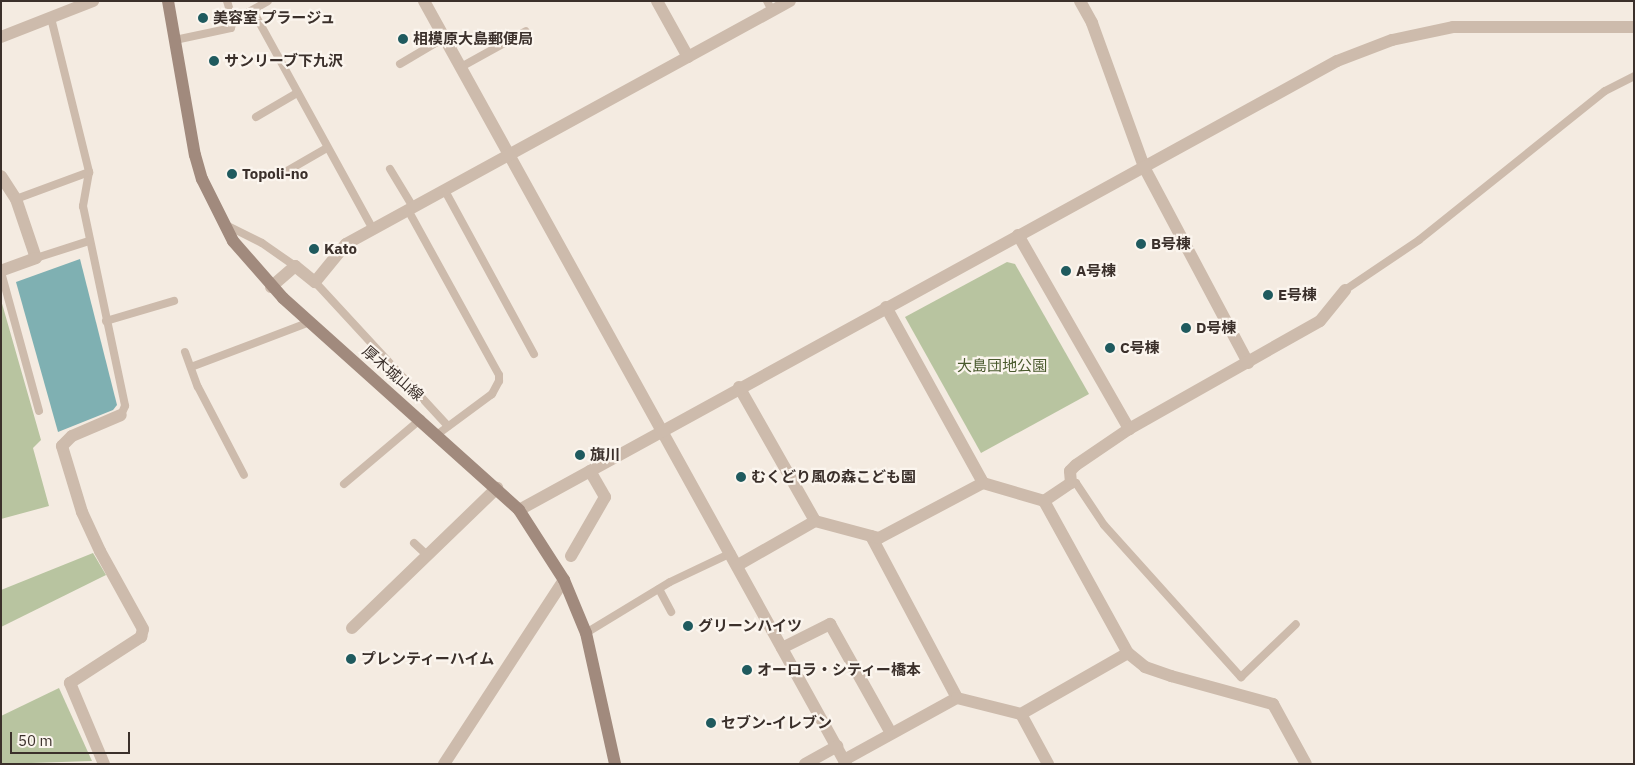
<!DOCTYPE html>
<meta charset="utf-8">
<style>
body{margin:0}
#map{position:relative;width:1635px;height:765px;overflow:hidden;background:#f4ebe1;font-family:"IBM Plex Sans","Noto Sans JP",sans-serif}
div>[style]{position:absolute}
.green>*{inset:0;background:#b8c4a0}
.water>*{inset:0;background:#7fb0b2}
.service>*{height:8px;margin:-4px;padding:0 4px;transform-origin:4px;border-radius:4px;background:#cdbbac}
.minor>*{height:12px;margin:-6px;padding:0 6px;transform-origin:6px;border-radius:6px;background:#cdbbac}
.tertiary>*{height:12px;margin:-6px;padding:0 6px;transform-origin:6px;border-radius:6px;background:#cdbbac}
.secondary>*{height:12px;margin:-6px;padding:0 6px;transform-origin:6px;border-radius:6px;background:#a18a7d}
.dots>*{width:14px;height:14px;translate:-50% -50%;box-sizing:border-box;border:2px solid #fbf5ee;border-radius:50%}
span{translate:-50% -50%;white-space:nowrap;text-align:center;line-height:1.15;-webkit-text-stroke:4.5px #fbf5ee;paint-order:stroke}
.poi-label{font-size:15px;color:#3b302b;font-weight:700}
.left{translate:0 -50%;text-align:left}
.park-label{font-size:15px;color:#4a5a2e}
.street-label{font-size:15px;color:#3b302b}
.frame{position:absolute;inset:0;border:2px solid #3b302b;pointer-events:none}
.scale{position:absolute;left:10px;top:732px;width:120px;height:22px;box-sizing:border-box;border:2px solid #3b302b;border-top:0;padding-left:6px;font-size:15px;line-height:18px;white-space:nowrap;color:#3b302b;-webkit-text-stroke:4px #fbf5ee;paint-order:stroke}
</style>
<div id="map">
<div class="green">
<i style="clip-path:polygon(1007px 262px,1015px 264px,1089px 394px,981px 453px,905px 317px)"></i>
<i style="clip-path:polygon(1px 300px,41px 440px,33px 448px,49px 506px,1px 519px)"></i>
<i style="clip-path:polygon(93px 553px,106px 575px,1px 627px,1px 590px)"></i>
<i style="clip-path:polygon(59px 688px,92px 761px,1px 764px,1px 716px)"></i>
</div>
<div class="water">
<i style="clip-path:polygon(80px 259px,117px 405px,113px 410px,58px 432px,16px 282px)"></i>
</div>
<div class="service">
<i style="left:227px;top:1px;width:21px;rotate:73deg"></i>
<i style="left:767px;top:1px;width:11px;rotate:63deg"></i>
<i style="left:253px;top:11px;width:249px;rotate:61.2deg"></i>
<i style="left:51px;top:18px;width:159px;rotate:76.1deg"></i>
<i style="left:89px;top:172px;width:35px;rotate:100deg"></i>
<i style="left:83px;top:206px;width:204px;rotate:78.1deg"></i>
<i style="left:125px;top:406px;width:10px;rotate:114deg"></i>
<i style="left:175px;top:40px;width:57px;rotate:-12.1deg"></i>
<i style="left:231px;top:28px;width:7px;rotate:-74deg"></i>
<i style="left:233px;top:21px;width:40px;rotate:-29.7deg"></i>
<i style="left:400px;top:64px;width:51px;rotate:-30.6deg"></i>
<i style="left:461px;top:67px;width:74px;rotate:-29deg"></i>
<i style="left:256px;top:117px;width:48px;rotate:-30.3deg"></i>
<i style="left:390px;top:169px;width:44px;rotate:58.8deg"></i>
<i style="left:287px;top:171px;width:46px;rotate:-29.9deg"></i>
<i style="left:444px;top:189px;width:188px;rotate:61.4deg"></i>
<i style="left:16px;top:199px;width:78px;rotate:-20.3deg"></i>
<i style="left:408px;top:210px;width:188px;rotate:61.1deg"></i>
<i style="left:499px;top:375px;width:6px;rotate:90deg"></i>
<i style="left:499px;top:381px;width:15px;rotate:118deg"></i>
<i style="left:492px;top:394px;width:67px;rotate:143.5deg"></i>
<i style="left:226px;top:225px;width:40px;rotate:26.6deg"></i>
<i style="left:262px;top:243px;width:40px;rotate:34.9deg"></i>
<i style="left:36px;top:258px;width:56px;rotate:-17.8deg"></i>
<i style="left:1px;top:272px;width:144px;rotate:74.7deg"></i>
<i style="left:315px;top:282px;width:196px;rotate:47.3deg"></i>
<i style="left:1345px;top:290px;width:89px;rotate:-34deg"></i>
<i style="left:1419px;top:240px;width:238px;rotate:-38.7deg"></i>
<i style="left:1605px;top:91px;width:33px;rotate:-27deg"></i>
<i style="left:106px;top:321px;width:71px;rotate:-16.4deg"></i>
<i style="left:185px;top:352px;width:37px;rotate:70deg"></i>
<i style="left:198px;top:387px;width:99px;rotate:62.4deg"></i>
<i style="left:191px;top:367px;width:127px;rotate:-20.7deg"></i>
<i style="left:1071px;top:483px;width:5px"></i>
<i style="left:1076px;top:483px;width:50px;rotate:56.3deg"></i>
<i style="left:1104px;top:525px;width:205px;rotate:48deg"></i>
<i style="left:1241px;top:677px;width:76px;rotate:-43.9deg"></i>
<i style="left:344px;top:484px;width:101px;rotate:-40.2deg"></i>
<i style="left:414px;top:543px;width:18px;rotate:43deg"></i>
<i style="left:659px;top:589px;width:26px;rotate:62deg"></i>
<i style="left:586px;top:633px;width:98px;rotate:-31.3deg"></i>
<i style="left:670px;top:582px;width:68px;rotate:-25.4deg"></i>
</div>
<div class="minor">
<i style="left:424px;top:1px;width:872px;rotate:61.05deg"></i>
<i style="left:657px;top:1px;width:64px;rotate:61deg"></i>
<i style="left:1080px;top:1px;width:25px;rotate:61deg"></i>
<i style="left:1092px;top:23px;width:153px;rotate:70.1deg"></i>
<i style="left:1144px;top:167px;width:222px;rotate:62deg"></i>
<i style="left:1px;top:37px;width:99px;rotate:-21.4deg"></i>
<i style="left:1px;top:176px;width:27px;rotate:57deg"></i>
<i style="left:16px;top:199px;width:62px;rotate:71.3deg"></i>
<i style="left:36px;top:258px;width:37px;rotate:160deg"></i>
<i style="left:1018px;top:235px;width:224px;rotate:60.2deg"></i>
<i style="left:271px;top:287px;width:32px;rotate:-41deg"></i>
<i style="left:295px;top:266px;width:26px;rotate:39deg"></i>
<i style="left:315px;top:282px;width:49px;rotate:-50.8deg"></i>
<i style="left:346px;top:244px;width:506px;rotate:-28.69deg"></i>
<i style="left:886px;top:307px;width:201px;rotate:61.1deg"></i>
<i style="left:983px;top:483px;width:64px;rotate:16.4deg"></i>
<i style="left:1044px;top:501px;width:174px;rotate:61.1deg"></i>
<i style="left:1128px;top:653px;width:22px;rotate:39deg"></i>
<i style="left:1145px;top:667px;width:28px;rotate:19deg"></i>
<i style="left:1171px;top:676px;width:106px;rotate:15.4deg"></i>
<i style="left:1273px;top:704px;width:68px;rotate:61.2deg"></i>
<i style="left:739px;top:387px;width:154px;rotate:60.4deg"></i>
<i style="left:1044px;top:501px;width:32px;rotate:-34deg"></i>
<i style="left:1071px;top:483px;width:12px;rotate:-95deg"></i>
<i style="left:1070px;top:471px;width:8px;rotate:-45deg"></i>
<i style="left:1076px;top:465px;width:64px;rotate:-34.2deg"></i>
<i style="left:1129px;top:429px;width:219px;rotate:-29.5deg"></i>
<i style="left:1320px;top:321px;width:40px;rotate:-51deg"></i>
<i style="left:871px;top:536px;width:183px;rotate:62deg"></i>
<i style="left:571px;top:556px;width:68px;rotate:-60deg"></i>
<i style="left:605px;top:497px;width:30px;rotate:-120deg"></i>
<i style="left:738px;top:565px;width:89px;rotate:-29.7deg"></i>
<i style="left:815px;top:521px;width:66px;rotate:14.9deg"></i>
<i style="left:879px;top:538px;width:118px;rotate:-27.9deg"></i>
<i style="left:352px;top:628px;width:202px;rotate:-44deg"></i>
<i style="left:782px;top:648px;width:54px;rotate:-26.6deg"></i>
<i style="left:830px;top:624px;width:125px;rotate:60.8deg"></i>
<i style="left:1021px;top:714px;width:57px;rotate:61.6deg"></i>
<i style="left:844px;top:760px;width:129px;rotate:-28.8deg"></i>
<i style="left:957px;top:698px;width:66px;rotate:14deg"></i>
<i style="left:1021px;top:714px;width:123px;rotate:-29.7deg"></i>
<i style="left:104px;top:764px;width:88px;rotate:-112.8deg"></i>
<i style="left:70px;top:683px;width:85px;rotate:-32.9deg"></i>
<i style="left:141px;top:637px;width:8px;rotate:-76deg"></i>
<i style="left:143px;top:629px;width:89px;rotate:-118.9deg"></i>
<i style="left:100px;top:551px;width:43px;rotate:-114.8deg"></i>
<i style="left:82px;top:512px;width:69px;rotate:-106.9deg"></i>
<i style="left:62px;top:446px;width:14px;rotate:-45deg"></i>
<i style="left:72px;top:436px;width:53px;rotate:-23.2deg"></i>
<i style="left:444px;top:764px;width:220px;rotate:-56.9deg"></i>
<i style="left:805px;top:764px;width:37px;rotate:-29deg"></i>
</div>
<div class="tertiary">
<i style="left:519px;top:510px;width:933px;rotate:-28.76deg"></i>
<i style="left:1337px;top:61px;width:59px;rotate:-20.9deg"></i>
<i style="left:1392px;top:40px;width:62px;rotate:-12deg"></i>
<i style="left:1453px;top:27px;width:181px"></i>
</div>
<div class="secondary">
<i style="left:168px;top:1px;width:156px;rotate:80.1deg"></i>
<i style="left:195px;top:155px;width:25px;rotate:74deg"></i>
<i style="left:202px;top:179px;width:69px;rotate:63.4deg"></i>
<i style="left:233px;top:241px;width:76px;rotate:48.7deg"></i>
<i style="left:283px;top:298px;width:317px;rotate:41.9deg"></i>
<i style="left:519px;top:510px;width:83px;rotate:57.3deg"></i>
<i style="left:564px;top:580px;width:57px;rotate:67.5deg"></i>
<i style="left:586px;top:633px;width:134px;rotate:77.5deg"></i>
</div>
<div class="dots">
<i style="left:203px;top:18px;background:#1f5a5e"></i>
<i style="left:403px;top:39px;background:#1f5a5e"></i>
<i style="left:214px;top:61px;background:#1f5a5e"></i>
<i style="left:232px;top:174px;background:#1f5a5e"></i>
<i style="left:1141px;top:244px;background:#1f5a5e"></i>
<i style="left:314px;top:249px;background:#1f5a5e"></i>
<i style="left:1066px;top:271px;background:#1f5a5e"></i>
<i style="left:1268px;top:295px;background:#1f5a5e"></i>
<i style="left:1186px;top:328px;background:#1f5a5e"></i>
<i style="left:1110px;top:348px;background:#1f5a5e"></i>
<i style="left:580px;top:455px;background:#1f5a5e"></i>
<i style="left:741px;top:477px;background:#1f5a5e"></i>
<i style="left:688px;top:626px;background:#1f5a5e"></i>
<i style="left:351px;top:659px;background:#1f5a5e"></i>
<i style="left:747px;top:670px;background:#1f5a5e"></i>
<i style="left:711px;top:723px;background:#1f5a5e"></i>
</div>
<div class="poi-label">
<span class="left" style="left:213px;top:18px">美容室 プラージュ</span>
<span class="left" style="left:413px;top:39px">相模原大島郵便局</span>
<span class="left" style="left:224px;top:61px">サンリーブ下九沢</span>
<span class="left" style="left:242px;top:174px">Topoli-no</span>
<span class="left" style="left:1151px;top:244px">B号棟</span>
<span class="left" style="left:324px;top:249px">Kato</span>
<span class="left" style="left:1076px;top:271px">A号棟</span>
<span class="left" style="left:1278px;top:295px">E号棟</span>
<span class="left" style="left:1196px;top:328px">D号棟</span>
<span class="left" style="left:1120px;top:348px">C号棟</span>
<span class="left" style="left:590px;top:455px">旗川</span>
<span class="left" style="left:751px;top:477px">むくどり風の森こども園</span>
<span class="left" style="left:698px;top:626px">グリーンハイツ</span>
<span class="left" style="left:361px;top:659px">プレンティーハイム</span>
<span class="left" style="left:757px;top:670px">オーロラ・シティー橋本</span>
<span class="left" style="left:721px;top:723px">セブン-イレブン</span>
</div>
<div class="park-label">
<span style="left:1002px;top:366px">大島団地公園</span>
</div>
<div class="street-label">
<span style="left:393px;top:373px;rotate:41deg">厚木城山線</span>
</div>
<div class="frame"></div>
<div class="scale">50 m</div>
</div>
